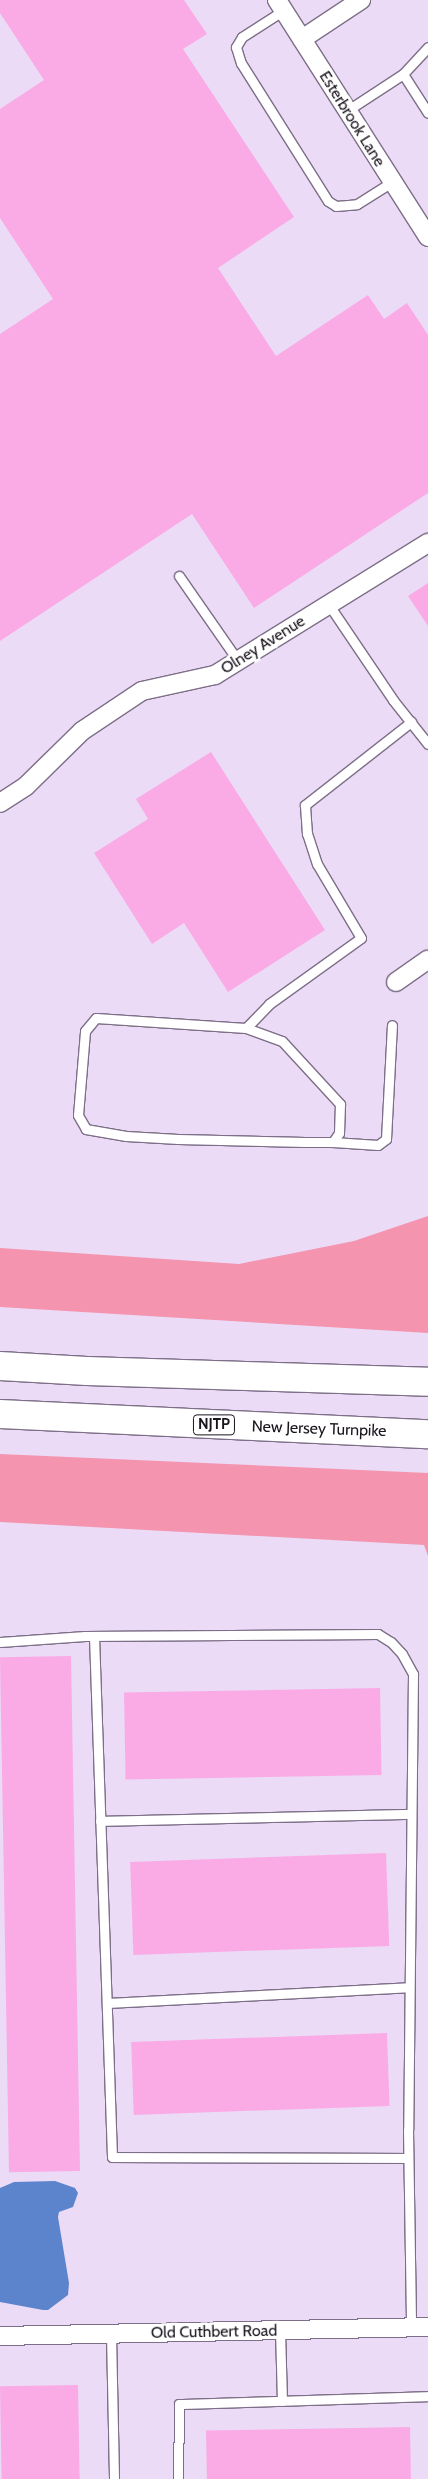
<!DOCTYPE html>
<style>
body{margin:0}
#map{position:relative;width:428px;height:2479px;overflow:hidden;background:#ebdbf6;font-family:Cabin,sans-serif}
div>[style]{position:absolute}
.forest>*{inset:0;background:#f494af}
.water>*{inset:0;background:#5c84cc}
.building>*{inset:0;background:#faabe5;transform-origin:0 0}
.roads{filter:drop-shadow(1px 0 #7d6f87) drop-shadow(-1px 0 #7d6f87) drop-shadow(0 1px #7d6f87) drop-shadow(0 -1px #7d6f87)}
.service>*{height:9px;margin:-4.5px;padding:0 4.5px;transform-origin:4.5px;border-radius:4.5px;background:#fff}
.minor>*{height:18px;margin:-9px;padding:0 9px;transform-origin:9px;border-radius:9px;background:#fff}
.motorway>*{height:28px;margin:-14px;padding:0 14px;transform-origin:14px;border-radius:14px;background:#fff}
span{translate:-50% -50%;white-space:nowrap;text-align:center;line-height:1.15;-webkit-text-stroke:5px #fff;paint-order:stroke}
.shield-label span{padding:1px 4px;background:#fff;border:1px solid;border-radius:4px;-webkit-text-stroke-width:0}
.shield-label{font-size:15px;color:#1a141d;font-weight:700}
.street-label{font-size:16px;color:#1a141d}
</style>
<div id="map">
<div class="forest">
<i style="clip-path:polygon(428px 1216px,428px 1333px,0 1307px,0 1248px,239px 1264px,354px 1241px)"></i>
<i style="clip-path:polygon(0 1454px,428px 1473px,428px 1556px,424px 1545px,0 1522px)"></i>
</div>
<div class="water">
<i style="clip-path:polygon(55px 2181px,75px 2188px,78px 2193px,73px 2207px,59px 2212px,58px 2217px,69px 2283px,68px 2295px,48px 2310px,43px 2310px,0 2302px,0 2188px,14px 2182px)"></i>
</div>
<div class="building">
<i style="clip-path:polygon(0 0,184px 0,207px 34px,183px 49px,294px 217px,218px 268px,276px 356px,368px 295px,384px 319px,407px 303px,428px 335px,428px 493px,254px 608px,192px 514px,0 641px,0 334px,53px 299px,0 218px,0 109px,44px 80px,0 13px)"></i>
<i style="clip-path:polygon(428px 583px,428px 626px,408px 596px)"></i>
<i style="clip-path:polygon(211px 752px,325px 930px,228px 992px,184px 923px,152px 944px,94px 853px,148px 819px,136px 799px)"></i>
<i style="left:71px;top:1656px;width:515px;height:71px;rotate:89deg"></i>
<i style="left:380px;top:1688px;width:87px;height:256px;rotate:89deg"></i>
<i style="left:386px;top:1853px;width:93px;height:256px;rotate:88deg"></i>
<i style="left:387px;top:2033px;width:73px;height:256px;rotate:88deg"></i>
<i style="left:78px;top:2385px;width:94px;height:78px;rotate:89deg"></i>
<i style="left:410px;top:2427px;width:52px;height:204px;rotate:89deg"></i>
</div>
<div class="roads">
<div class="service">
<i style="left:284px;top:10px;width:50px;rotate:147.3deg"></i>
<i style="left:242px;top:37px;width:12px;rotate:121deg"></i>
<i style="left:236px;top:47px;width:17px;rotate:73deg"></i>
<i style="left:241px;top:63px;width:163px;rotate:57.8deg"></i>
<i style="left:328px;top:201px;width:9px;rotate:32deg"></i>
<i style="left:336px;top:206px;width:21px;rotate:-5deg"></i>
<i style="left:357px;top:204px;width:41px;rotate:-32.2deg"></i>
<i style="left:403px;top:74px;width:37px;rotate:-47deg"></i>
<i style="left:348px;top:110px;width:66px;rotate:-33.2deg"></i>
<i style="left:403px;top:74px;width:46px;rotate:57.3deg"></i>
<i style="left:179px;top:576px;width:103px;rotate:55.2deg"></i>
<i style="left:329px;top:605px;width:115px;rotate:56deg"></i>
<i style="left:393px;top:700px;width:56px;rotate:51.5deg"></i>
<i style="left:96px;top:1018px;width:150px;rotate:3.8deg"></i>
<i style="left:246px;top:1028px;width:38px;rotate:20deg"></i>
<i style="left:282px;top:1041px;width:86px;rotate:47.4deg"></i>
<i style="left:340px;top:1104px;width:29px;rotate:92deg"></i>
<i style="left:339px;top:1133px;width:11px;rotate:124deg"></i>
<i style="left:333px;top:1142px;width:28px;rotate:180deg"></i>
<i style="left:305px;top:1142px;width:127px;rotate:-178.6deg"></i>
<i style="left:178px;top:1139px;width:52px;rotate:-176.7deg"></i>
<i style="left:126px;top:1136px;width:41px;rotate:-170.1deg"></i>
<i style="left:86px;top:1129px;width:16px;rotate:-120deg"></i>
<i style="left:78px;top:1115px;width:84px;rotate:-85.2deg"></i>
<i style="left:85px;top:1031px;width:17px;rotate:-50deg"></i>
<i style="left:246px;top:1028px;width:33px;rotate:-46deg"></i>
<i style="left:269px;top:1004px;width:113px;rotate:-35.7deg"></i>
<i style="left:361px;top:938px;width:86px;rotate:-120.7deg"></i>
<i style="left:317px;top:864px;width:32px;rotate:-108deg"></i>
<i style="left:307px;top:834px;width:29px;rotate:-94deg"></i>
<i style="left:305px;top:805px;width:135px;rotate:-38.1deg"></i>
<i style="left:333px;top:1142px;width:45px;rotate:3.8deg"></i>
<i style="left:378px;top:1145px;width:10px;rotate:-37deg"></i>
<i style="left:386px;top:1139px;width:114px;rotate:-87deg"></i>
<i style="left:94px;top:1636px;width:521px;rotate:88.02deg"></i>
<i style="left:112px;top:2157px;width:296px;rotate:0.2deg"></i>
<i style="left:0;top:1642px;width:85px;rotate:-4deg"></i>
<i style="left:85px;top:1636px;width:293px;rotate:-0.4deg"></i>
<i style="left:378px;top:1634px;width:15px;rotate:32deg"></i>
<i style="left:391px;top:1642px;width:16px;rotate:47deg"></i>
<i style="left:402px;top:1654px;width:23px;rotate:61deg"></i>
<i style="left:413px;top:1674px;width:456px;rotate:90.6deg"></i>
<i style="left:408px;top:2130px;width:197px;rotate:89.1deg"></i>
<i style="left:100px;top:1821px;width:310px;rotate:-1.3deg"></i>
<i style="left:107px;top:2003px;width:302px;rotate:-3deg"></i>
<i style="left:280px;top:2330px;width:71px;rotate:88.4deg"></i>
<i style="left:111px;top:2334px;width:145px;rotate:88.8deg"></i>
<i style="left:178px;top:2479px;width:75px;rotate:-89.2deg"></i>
<i style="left:179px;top:2404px;width:249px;rotate:-1.8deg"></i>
</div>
<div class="minor">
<i style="left:277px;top:0;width:281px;rotate:57.5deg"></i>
<i style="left:302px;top:39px;width:71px;rotate:-33.5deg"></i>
<i style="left:0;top:803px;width:31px;rotate:-33deg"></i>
<i style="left:26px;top:786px;width:78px;rotate:-44.5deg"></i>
<i style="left:82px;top:731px;width:72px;rotate:-33.7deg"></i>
<i style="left:142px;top:691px;width:75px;rotate:-12.4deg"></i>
<i style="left:215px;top:675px;width:251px;rotate:-31.8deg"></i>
<i style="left:396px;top:982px;width:39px;rotate:-35deg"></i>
<i style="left:0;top:2336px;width:428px;rotate:-1.2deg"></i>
</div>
<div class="motorway">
<i style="left:0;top:1366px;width:87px;rotate:3.3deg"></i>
<i style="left:87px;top:1371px;width:341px;rotate:1.8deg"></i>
<i style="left:0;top:1414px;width:428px;rotate:2.7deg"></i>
</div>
</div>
<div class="shield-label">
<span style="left:214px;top:1425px">NJTP</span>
</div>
<div class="street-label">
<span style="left:352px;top:119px;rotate:58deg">Esterbrook Lane</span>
<span style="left:263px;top:645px;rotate:-32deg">Olney Avenue</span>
<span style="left:319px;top:1429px;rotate:2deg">New Jersey Turnpike</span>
<span style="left:214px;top:2332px;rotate:-1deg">Old Cuthbert Road</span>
</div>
</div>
